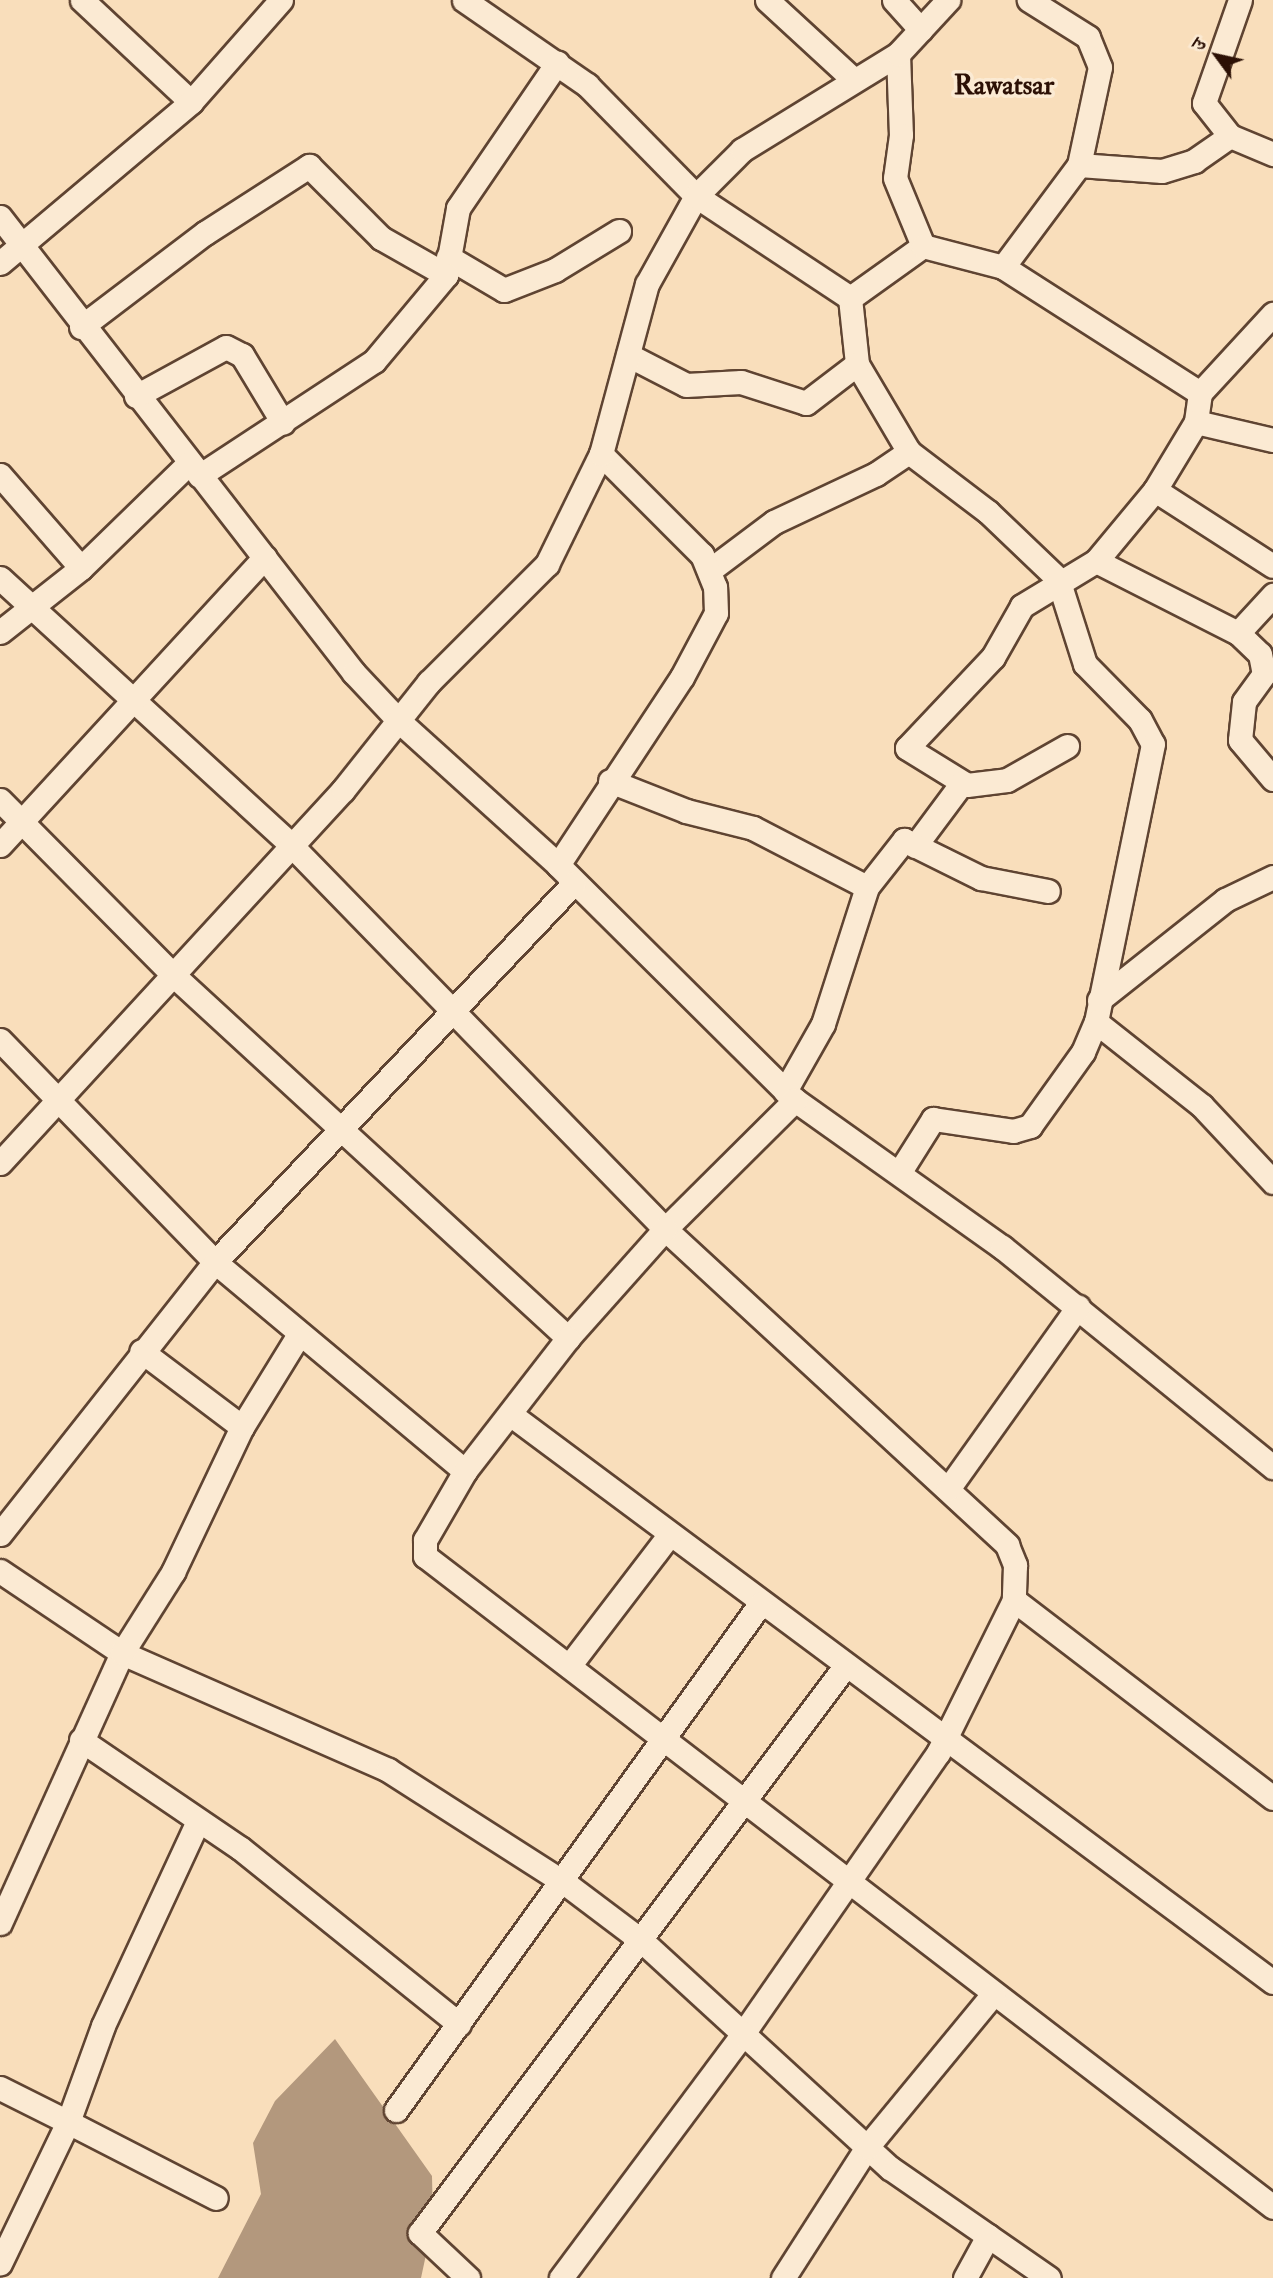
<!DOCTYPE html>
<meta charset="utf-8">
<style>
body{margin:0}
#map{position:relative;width:1273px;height:2278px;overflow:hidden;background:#f9debb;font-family:"IM FELL Double Pica","Noto Serif Devanagari",serif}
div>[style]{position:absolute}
.water>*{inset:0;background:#b3987d}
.roads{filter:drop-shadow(2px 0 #5f4432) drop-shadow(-2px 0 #5f4432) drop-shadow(0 2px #5f4432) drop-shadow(0 -2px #5f4432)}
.street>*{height:23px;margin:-11.5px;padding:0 11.5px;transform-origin:11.5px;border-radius:11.5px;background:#fbead3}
span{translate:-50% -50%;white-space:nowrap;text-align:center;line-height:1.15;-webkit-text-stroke:7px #fbead3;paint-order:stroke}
.district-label{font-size:28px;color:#2c1005;font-weight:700}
.north{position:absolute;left:1182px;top:21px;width:70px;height:70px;-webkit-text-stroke:5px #fbead3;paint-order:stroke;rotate:303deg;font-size:19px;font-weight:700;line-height:28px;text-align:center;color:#2c1005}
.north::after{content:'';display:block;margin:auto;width:24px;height:32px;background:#2c1005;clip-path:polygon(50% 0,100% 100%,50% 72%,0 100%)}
</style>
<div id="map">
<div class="water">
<i style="clip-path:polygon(335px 2039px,432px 2176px,433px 2222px,421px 2278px,218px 2278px,261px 2194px,253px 2143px,275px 2101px)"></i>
</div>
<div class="roads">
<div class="street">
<i style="left:82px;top:0;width:149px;rotate:43.1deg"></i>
<i style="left:464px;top:0;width:150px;rotate:34.6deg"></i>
<i style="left:587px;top:85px;width:156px;rotate:45.5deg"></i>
<i style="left:696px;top:196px;width:185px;rotate:33.5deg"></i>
<i style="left:767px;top:0;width:117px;rotate:42.6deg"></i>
<i style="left:894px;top:0;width:40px;rotate:48deg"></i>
<i style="left:1240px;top:0;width:109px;rotate:109.3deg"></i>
<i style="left:1204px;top:103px;width:42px;rotate:51.8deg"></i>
<i style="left:1230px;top:136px;width:47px;rotate:22.7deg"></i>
<i style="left:898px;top:54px;width:81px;rotate:87.9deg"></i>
<i style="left:901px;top:135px;width:43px;rotate:97.9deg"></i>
<i style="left:895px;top:178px;width:74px;rotate:67.6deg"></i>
<i style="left:923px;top:246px;width:90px;rotate:144.5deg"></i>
<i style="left:850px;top:298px;width:66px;rotate:83.9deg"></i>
<i style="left:857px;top:364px;width:102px;rotate:59.4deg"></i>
<i style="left:909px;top:452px;width:99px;rotate:37.2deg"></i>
<i style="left:988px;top:512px;width:97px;rotate:43.7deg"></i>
<i style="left:1058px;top:579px;width:89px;rotate:72.4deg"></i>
<i style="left:1085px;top:664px;width:78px;rotate:45.5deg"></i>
<i style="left:1140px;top:720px;width:27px;rotate:62deg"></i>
<i style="left:1153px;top:744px;width:284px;rotate:101.6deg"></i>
<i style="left:1079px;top:165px;width:83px;rotate:4.1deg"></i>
<i style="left:1162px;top:171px;width:34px;rotate:-17deg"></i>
<i style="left:1194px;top:161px;width:44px;rotate:-34.8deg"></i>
<i style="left:0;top:217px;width:577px;rotate:52.18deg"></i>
<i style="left:354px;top:673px;width:67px;rotate:46.8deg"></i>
<i style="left:400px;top:722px;width:213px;rotate:42.1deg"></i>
<i style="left:558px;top:865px;width:334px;rotate:44.8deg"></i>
<i style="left:795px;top:1100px;width:254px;rotate:35.4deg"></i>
<i style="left:1002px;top:1247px;width:349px;rotate:39.1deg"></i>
<i style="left:923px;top:246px;width:83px;rotate:14.7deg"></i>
<i style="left:1003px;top:267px;width:234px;rotate:32.6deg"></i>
<i style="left:1200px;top:393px;width:29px;rotate:98deg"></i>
<i style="left:1196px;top:422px;width:79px;rotate:121.1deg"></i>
<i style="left:1155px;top:490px;width:92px;rotate:129.7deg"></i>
<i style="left:1096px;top:561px;width:87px;rotate:148.7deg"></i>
<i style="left:1022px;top:606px;width:59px;rotate:119.6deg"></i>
<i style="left:993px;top:657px;width:125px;rotate:133.4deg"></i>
<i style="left:907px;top:748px;width:70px;rotate:31.7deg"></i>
<i style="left:967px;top:785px;width:40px;rotate:-7.1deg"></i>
<i style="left:1007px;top:780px;width:69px;rotate:-29.5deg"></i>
<i style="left:448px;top:257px;width:65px;rotate:30.5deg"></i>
<i style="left:504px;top:290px;width:55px;rotate:-21.4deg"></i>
<i style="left:555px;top:270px;width:75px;rotate:-31.4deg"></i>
<i style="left:0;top:263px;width:250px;rotate:-40.1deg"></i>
<i style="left:191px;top:102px;width:136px;rotate:-48.6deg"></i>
<i style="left:1003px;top:267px;width:127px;rotate:-53.3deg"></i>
<i style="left:1079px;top:165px;width:100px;rotate:-77.9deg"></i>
<i style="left:1100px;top:67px;width:32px;rotate:-112deg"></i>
<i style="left:1088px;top:37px;width:70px;rotate:-147.9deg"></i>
<i style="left:446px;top:275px;width:68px;rotate:-79.8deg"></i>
<i style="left:458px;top:208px;width:176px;rotate:-55.7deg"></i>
<i style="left:81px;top:327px;width:156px;rotate:-37.2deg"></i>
<i style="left:205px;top:233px;width:124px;rotate:-32.8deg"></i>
<i style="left:309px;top:166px;width:102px;rotate:45deg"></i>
<i style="left:381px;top:238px;width:75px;rotate:29.6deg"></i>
<i style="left:446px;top:275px;width:112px;rotate:129.9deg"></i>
<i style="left:374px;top:361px;width:209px;rotate:146.7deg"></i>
<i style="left:628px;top:355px;width:65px;rotate:27.3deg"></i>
<i style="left:686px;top:385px;width:55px;rotate:-3.1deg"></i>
<i style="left:741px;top:382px;width:68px;rotate:17.9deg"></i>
<i style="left:806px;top:403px;width:64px;rotate:-37.4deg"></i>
<i style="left:1200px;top:393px;width:108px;rotate:-47.3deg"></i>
<i style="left:136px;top:396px;width:102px;rotate:-28.6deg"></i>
<i style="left:226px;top:347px;width:18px;rotate:27deg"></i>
<i style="left:242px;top:355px;width:79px;rotate:58.9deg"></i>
<i style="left:1196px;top:422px;width:79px;rotate:13.2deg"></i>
<i style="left:0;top:475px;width:123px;rotate:48.9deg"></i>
<i style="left:1155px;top:490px;width:140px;rotate:32.8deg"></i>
<i style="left:1096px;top:561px;width:159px;rotate:26.9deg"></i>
<i style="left:1238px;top:633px;width:30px;rotate:44deg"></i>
<i style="left:1260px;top:654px;width:20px;rotate:79deg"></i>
<i style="left:1264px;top:674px;width:34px;rotate:126deg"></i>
<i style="left:1244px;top:702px;width:38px;rotate:96deg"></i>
<i style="left:1240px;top:740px;width:51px;rotate:49.8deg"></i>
<i style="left:710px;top:570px;width:80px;rotate:-36.9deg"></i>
<i style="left:774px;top:522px;width:113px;rotate:-25.2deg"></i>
<i style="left:876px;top:474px;width:40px;rotate:-34deg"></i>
<i style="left:0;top:578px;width:396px;rotate:42.5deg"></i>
<i style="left:292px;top:846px;width:535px;rotate:45.76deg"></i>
<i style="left:665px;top:1229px;width:466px;rotate:42.7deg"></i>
<i style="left:1007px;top:1545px;width:22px;rotate:68deg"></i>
<i style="left:1015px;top:1565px;width:35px;rotate:92deg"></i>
<i style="left:1014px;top:1600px;width:171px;rotate:116.4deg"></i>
<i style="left:938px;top:1753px;width:343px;rotate:124.8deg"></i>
<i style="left:742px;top:2035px;width:303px;rotate:126.7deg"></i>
<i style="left:0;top:632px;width:103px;rotate:-38.3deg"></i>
<i style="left:81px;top:568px;width:151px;rotate:-44.2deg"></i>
<i style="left:1238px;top:633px;width:52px;rotate:-47.4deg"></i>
<i style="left:610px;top:781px;width:82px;rotate:21.5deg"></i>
<i style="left:686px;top:811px;width:69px;rotate:14.2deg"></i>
<i style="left:753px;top:828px;width:128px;rotate:27.4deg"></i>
<i style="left:867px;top:887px;width:144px;rotate:107.8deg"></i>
<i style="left:823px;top:1024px;width:77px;rotate:119.6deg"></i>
<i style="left:0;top:800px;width:242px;rotate:45.3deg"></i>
<i style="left:170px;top:972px;width:541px;rotate:42.6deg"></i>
<i style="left:0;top:845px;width:391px;rotate:-47.4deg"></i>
<i style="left:915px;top:846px;width:79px;rotate:-53.3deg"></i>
<i style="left:558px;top:865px;width:225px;rotate:-56.6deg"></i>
<i style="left:682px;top:677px;width:72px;rotate:-62deg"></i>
<i style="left:716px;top:613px;width:26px;rotate:-92deg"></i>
<i style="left:715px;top:587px;width:35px;rotate:-112deg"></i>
<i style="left:702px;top:555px;width:143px;rotate:-135deg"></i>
<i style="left:867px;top:887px;width:60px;rotate:-51.8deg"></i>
<i style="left:904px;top:840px;width:86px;rotate:26.3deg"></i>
<i style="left:981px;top:878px;width:68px;rotate:11deg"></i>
<i style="left:1099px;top:1000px;width:161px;rotate:-38.4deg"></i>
<i style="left:1225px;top:900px;width:53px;rotate:-25.6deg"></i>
<i style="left:0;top:1040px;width:309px;rotate:45.9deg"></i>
<i style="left:215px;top:1262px;width:326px;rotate:39.9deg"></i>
<i style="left:795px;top:1100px;width:183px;rotate:135.2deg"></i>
<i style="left:665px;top:1229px;width:146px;rotate:131.7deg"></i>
<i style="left:568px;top:1338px;width:168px;rotate:127.8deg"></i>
<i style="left:465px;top:1471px;width:80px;rotate:120.1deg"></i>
<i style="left:425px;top:1540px;width:16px;rotate:90deg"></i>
<i style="left:425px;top:1556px;width:1069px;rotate:37.51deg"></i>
<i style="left:0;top:1163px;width:507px;rotate:-47.4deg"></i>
<i style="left:343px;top:790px;width:138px;rotate:-51.5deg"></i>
<i style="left:429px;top:682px;width:167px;rotate:-45deg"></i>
<i style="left:547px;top:564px;width:123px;rotate:-63.9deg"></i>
<i style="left:601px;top:454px;width:176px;rotate:-74.9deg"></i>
<i style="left:647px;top:284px;width:101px;rotate:-60.9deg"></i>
<i style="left:696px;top:196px;width:65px;rotate:-45deg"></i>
<i style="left:742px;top:150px;width:183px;rotate:-31.6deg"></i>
<i style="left:898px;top:54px;width:74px;rotate:-47.2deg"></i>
<i style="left:899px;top:1173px;width:64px;rotate:-57.8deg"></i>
<i style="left:933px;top:1119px;width:81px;rotate:8.5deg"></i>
<i style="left:1013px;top:1131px;width:18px;rotate:-16deg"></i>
<i style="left:1030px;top:1126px;width:91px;rotate:-54.4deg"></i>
<i style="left:1083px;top:1052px;width:33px;rotate:-67deg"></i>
<i style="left:1096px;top:1022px;width:135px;rotate:38.4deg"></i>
<i style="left:1202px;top:1106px;width:104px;rotate:46.9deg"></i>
<i style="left:510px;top:1414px;width:951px;rotate:36.67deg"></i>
<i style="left:242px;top:1427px;width:107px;rotate:-58.4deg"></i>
<i style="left:948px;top:1489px;width:224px;rotate:-54.5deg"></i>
<i style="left:0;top:1534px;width:347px;rotate:-51.7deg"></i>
<i style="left:215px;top:1262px;width:521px;rotate:-46.56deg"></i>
<i style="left:0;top:1571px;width:147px;rotate:33.9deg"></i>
<i style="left:122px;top:1653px;width:291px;rotate:23.7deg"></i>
<i style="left:388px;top:1770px;width:210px;rotate:32.6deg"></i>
<i style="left:565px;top:1883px;width:96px;rotate:37deg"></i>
<i style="left:642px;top:1941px;width:336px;rotate:42.5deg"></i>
<i style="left:890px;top:2168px;width:193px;rotate:34.7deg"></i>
<i style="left:1014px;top:1600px;width:326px;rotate:37.4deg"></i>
<i style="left:569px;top:1666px;width:166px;rotate:-52.6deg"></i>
<i style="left:81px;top:1740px;width:192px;rotate:34.2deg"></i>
<i style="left:240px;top:1848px;width:281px;rotate:38.8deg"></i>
<i style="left:198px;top:1821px;width:226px;rotate:114.9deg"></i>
<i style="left:103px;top:2026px;width:102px;rotate:110deg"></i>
<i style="left:68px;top:2122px;width:166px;rotate:27.2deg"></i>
<i style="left:0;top:1923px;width:296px;rotate:-65.7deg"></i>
<i style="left:122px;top:1653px;width:96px;rotate:-57.8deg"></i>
<i style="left:173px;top:1572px;width:161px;rotate:-64.6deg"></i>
<i style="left:242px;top:1427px;width:126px;rotate:-143deg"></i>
<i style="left:0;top:2088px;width:76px;rotate:26.6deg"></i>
<i style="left:68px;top:2122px;width:157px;rotate:115.7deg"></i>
<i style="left:396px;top:2110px;width:623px;rotate:-54.27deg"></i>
<i style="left:468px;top:2278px;width:66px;rotate:-136.8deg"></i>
<i style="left:420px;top:2233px;width:710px;rotate:-53.13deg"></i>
<i style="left:783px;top:2278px;width:156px;rotate:-57.3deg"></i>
<i style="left:867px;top:2147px;width:198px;rotate:-50.5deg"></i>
<i style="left:965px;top:2278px;width:48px;rotate:-61.3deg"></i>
</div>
</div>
<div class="district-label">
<span style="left:1004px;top:86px">Rawatsar</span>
</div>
<div class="north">उ</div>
</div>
